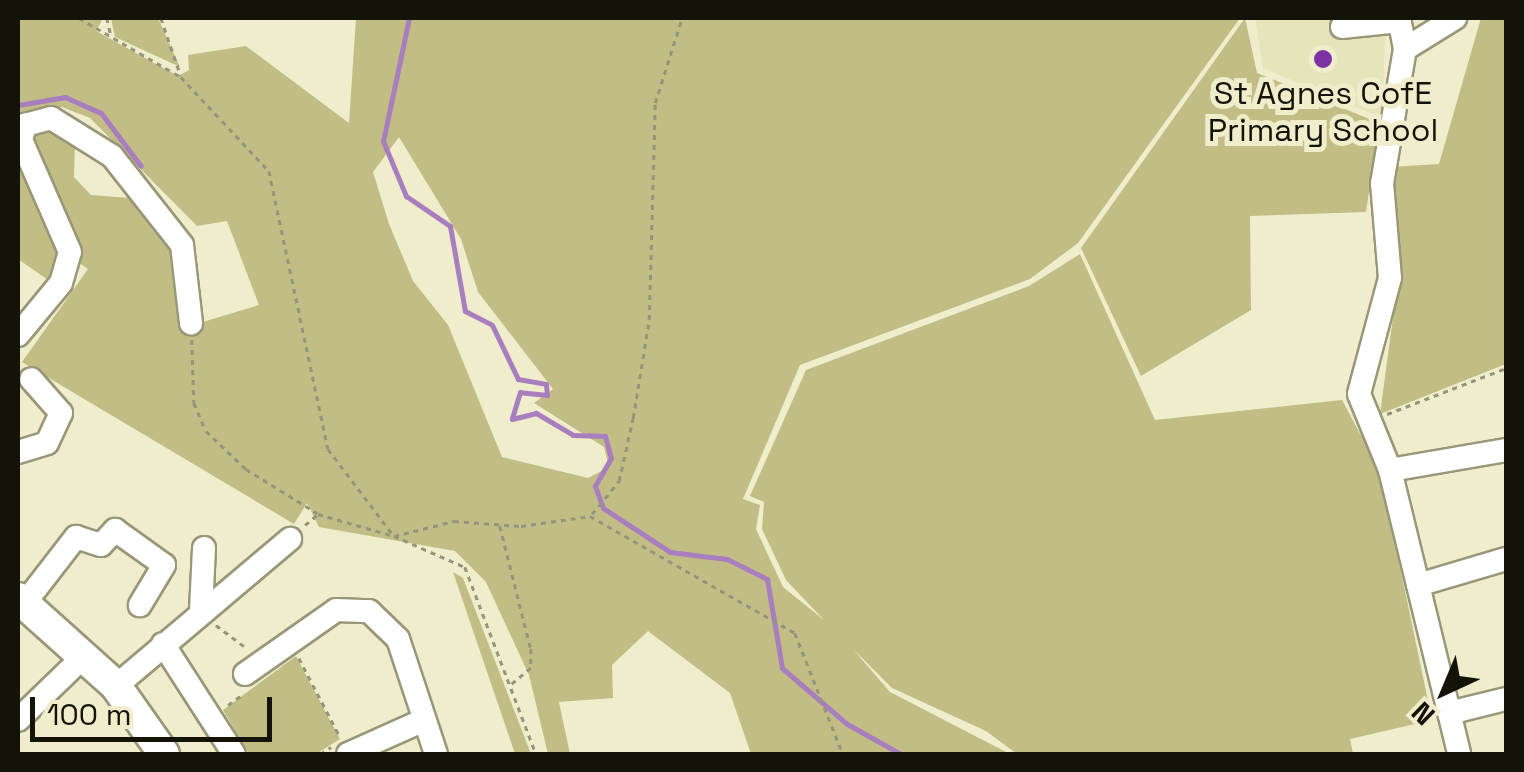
<!DOCTYPE html>
<style>
body{margin:0}
#map{position:relative;width:1524px;height:772px;overflow:hidden;background:#efedcc;font-family:"Space Grotesk",sans-serif}
div>[style]{position:absolute}
.built>*{inset:0;background:#e6e4bb}
.green>*{inset:0;background:#c1bd85}
.stream>*{height:5px;margin:-2.5px;padding:0 2.5px;transform-origin:2.5px;border-radius:2.5px;background:#a87ebf}
.path>*{height:2.5px;margin-top:-1.25px;transform-origin:0;background:repeating-linear-gradient(90deg,#95947c 0 5px,transparent 0 10px)}
.roads{filter:drop-shadow(2px 0 #989778) drop-shadow(-2px 0 #989778) drop-shadow(0 2px #989778) drop-shadow(0 -2px #989778)}
.minor>*{height:22px;margin:-11px;padding:0 11px;transform-origin:11px;border-radius:11px;background:#fff}
.major>*{height:30px;margin:-15px;padding:0 15px;transform-origin:15px;border-radius:15px;background:#fff}
.dots>*{width:28px;height:28px;translate:-50% -50%;box-sizing:border-box;border:5px solid #efedcc;border-radius:50%}
span{translate:-50% -50%;white-space:nowrap;text-align:center;line-height:1.15;-webkit-text-stroke:10px #efedcc;paint-order:stroke}
.poi-label{font-size:32px;color:#131307}
.frame{position:absolute;inset:0;border:20px solid #131307;pointer-events:none}
.north{position:absolute;left:1394px;top:642px;width:100px;height:100px;-webkit-text-stroke:8px #efedcc;paint-order:stroke;rotate:224deg;font-size:28px;font-weight:700;line-height:40px;text-align:center;color:#131307}
.north::after{content:'';display:block;margin:auto;width:35px;height:45px;background:#131307;clip-path:polygon(50% 0,100% 100%,50% 72%,0 100%)}
.scale{position:absolute;left:30px;top:697px;width:242px;height:45px;box-sizing:border-box;border:5px solid #131307;border-top:0;padding-left:12px;font-size:30px;line-height:35px;white-space:nowrap;color:#131307;-webkit-text-stroke:8px #efedcc;paint-order:stroke}
</style>
<div id="map">
<div class="built">
<i style="clip-path:polygon(1255px 18px,1386px 18px,1382px 118px,1263px 68px)"></i>
</div>
<div class="green">
<i style="clip-path:polygon(evenodd,18px 18px,103px 18px,96px 31px,178px 76px,189px 70px,188px 55px,246px 46px,349px 123px,356px 18px,1240px 18px,1078px 243px,1030px 279px,800px 365px,743px 499px,760px 505px,756px 529px,783px 587px,824px 620px,786px 580px,762px 529px,764px 502px,750px 496px,806px 370px,1029px 286px,1080px 254px,1155px 420px,1342px 400px,1380px 471px,1432px 720px,1350px 739px,1353px 754px,1017px 754px,986px 731px,892px 688px,853px 649px,890px 692px,1010px 754px,751px 754px,730px 693px,648px 631px,612px 665px,613px 698px,559px 702px,570px 754px,548px 754px,529px 675px,486px 582px,455px 551px,319px 527px,307px 503px,294px 524px,22px 362px,88px 269px,61px 250px,48px 280px,18px 259px,18px 137px,51px 124px,75px 142px,74px 177px,91px 195px,130px 198px,170px 232px,183px 328px,259px 305px,227px 221px,197px 226px,90px 118px,62px 107px,18px 112px,18px 18px,399px 137px,461px 239px,478px 292px,553px 389px,534px 403px,604px 447px,609px 467px,588px 478px,502px 457px,448px 325px,413px 281px,389px 224px,373px 172px,399px 137px)"></i>
<i style="clip-path:polygon(111px 18px,158px 18px,180px 67px,115px 37px)"></i>
<i style="clip-path:polygon(1245px 18px,1257px 73px,1379px 123px,1366px 212px,1250px 216px,1251px 310px,1141px 376px,1081px 248px)"></i>
<i style="clip-path:polygon(1481px 18px,1506px 18px,1506px 364px,1380px 414px,1401px 258px,1390px 167px,1439px 164px)"></i>
<i style="clip-path:polygon(453px 572px,463px 578px,531px 754px,515px 754px)"></i>
<i style="clip-path:polygon(296px 656px,340px 739px,316px 754px,249px 754px,223px 710px)"></i>
</div>
<div class="stream">
<i style="left:409px;top:18px;width:126px;rotate:101.9deg"></i>
<i style="left:383px;top:141px;width:60px;rotate:67.3deg"></i>
<i style="left:406px;top:196px;width:53px;rotate:34.3deg"></i>
<i style="left:450px;top:226px;width:86px;rotate:80deg"></i>
<i style="left:465px;top:311px;width:30px;rotate:27deg"></i>
<i style="left:492px;top:325px;width:60px;rotate:64.3deg"></i>
<i style="left:518px;top:379px;width:28px;rotate:10deg"></i>
<i style="left:546px;top:384px;width:11px;rotate:85deg"></i>
<i style="left:547px;top:395px;width:27px;rotate:-174deg"></i>
<i style="left:520px;top:392px;width:28px;rotate:107deg"></i>
<i style="left:512px;top:419px;width:25px;rotate:-14deg"></i>
<i style="left:536px;top:413px;width:43px;rotate:30.7deg"></i>
<i style="left:573px;top:435px;width:32px;rotate:2deg"></i>
<i style="left:605px;top:436px;width:23px;rotate:75deg"></i>
<i style="left:611px;top:458px;width:32px;rotate:120deg"></i>
<i style="left:595px;top:486px;width:23px;rotate:70deg"></i>
<i style="left:603px;top:508px;width:80px;rotate:33.3deg"></i>
<i style="left:670px;top:552px;width:57px;rotate:7deg"></i>
<i style="left:727px;top:559px;width:45px;rotate:26.6deg"></i>
<i style="left:767px;top:579px;width:90px;rotate:80.4deg"></i>
<i style="left:782px;top:668px;width:86px;rotate:40.7deg"></i>
<i style="left:847px;top:724px;width:62px;rotate:29.1deg"></i>
<i style="left:18px;top:105px;width:48px;rotate:-9.7deg"></i>
<i style="left:65px;top:97px;width:39px;rotate:24deg"></i>
<i style="left:101px;top:113px;width:66px;rotate:53deg"></i>
</div>
<div class="path">
<i style="left:79px;top:18px;width:118px;rotate:30deg"></i>
<i style="left:181px;top:77px;width:129px;rotate:46.9deg"></i>
<i style="left:269px;top:171px;width:284px;rotate:78deg"></i>
<i style="left:328px;top:449px;width:109px;rotate:52.8deg"></i>
<i style="left:394px;top:536px;width:77px;rotate:23.6deg"></i>
<i style="left:465px;top:567px;width:200px;rotate:69.2deg"></i>
<i style="left:107px;top:18px;width:17px;rotate:77deg"></i>
<i style="left:161px;top:18px;width:61px;rotate:71deg"></i>
<i style="left:192px;top:340px;width:63px;rotate:88.2deg"></i>
<i style="left:194px;top:403px;width:30px;rotate:67deg"></i>
<i style="left:206px;top:431px;width:55px;rotate:43.5deg"></i>
<i style="left:246px;top:469px;width:84px;rotate:31.8deg"></i>
<i style="left:1387px;top:414px;width:128px;rotate:-21.1deg"></i>
<i style="left:592px;top:514px;width:43px;rotate:-50.7deg"></i>
<i style="left:619px;top:481px;width:65px;rotate:-77.5deg"></i>
<i style="left:633px;top:418px;width:99px;rotate:-80.7deg"></i>
<i style="left:649px;top:320px;width:217px;rotate:-88.4deg"></i>
<i style="left:655px;top:103px;width:89px;rotate:-72.4deg"></i>
<i style="left:305px;top:525px;width:17px;rotate:-40deg"></i>
<i style="left:318px;top:514px;width:79px;rotate:16.1deg"></i>
<i style="left:394px;top:536px;width:62px;rotate:-14deg"></i>
<i style="left:454px;top:521px;width:67px;rotate:4.3deg"></i>
<i style="left:521px;top:526px;width:70px;rotate:-8.2deg"></i>
<i style="left:590px;top:516px;width:236px;rotate:29.7deg"></i>
<i style="left:795px;top:633px;width:130px;rotate:68.4deg"></i>
<i style="left:500px;top:526px;width:127px;rotate:75.9deg"></i>
<i style="left:531px;top:649px;width:19px;rotate:90deg"></i>
<i style="left:531px;top:668px;width:25px;rotate:140deg"></i>
<i style="left:216px;top:625px;width:36px;rotate:37deg"></i>
<i style="left:299px;top:658px;width:87px;rotate:62.5deg"></i>
<i style="left:228px;top:705px;width:17px;rotate:-36deg"></i>
<i style="left:320px;top:754px;width:13px;rotate:-32deg"></i>
</div>
<div class="roads">
<div class="minor">
<i style="left:1399px;top:18px;width:32px;rotate:79deg"></i>
<i style="left:1405px;top:49px;width:136px;rotate:99.7deg"></i>
<i style="left:1382px;top:183px;width:95px;rotate:85.2deg"></i>
<i style="left:1390px;top:278px;width:120px;rotate:105deg"></i>
<i style="left:1359px;top:394px;width:82px;rotate:67.8deg"></i>
<i style="left:1390px;top:470px;width:292px;rotate:76.3deg"></i>
<i style="left:1342px;top:27px;width:58px;rotate:-5.9deg"></i>
<i style="left:1405px;top:49px;width:59px;rotate:-31.8deg"></i>
<i style="left:18px;top:335px;width:67px;rotate:-50.4deg"></i>
<i style="left:61px;top:283px;width:32px;rotate:-74deg"></i>
<i style="left:70px;top:252px;width:122px;rotate:-113.6deg"></i>
<i style="left:21px;top:140px;width:16px;rotate:-75deg"></i>
<i style="left:25px;top:125px;width:27px;rotate:-15deg"></i>
<i style="left:51px;top:118px;width:72px;rotate:31.9deg"></i>
<i style="left:112px;top:156px;width:113px;rotate:51.8deg"></i>
<i style="left:182px;top:245px;width:79px;rotate:83.4deg"></i>
<i style="left:18px;top:452px;width:30px;rotate:-17deg"></i>
<i style="left:47px;top:443px;width:33px;rotate:-65deg"></i>
<i style="left:61px;top:413px;width:45px;rotate:-131.4deg"></i>
<i style="left:1390px;top:470px;width:118px;rotate:-9.8deg"></i>
<i style="left:1418px;top:585px;width:92px;rotate:-16.5deg"></i>
<i style="left:24px;top:604px;width:85px;rotate:-52.2deg"></i>
<i style="left:76px;top:537px;width:26px;rotate:18deg"></i>
<i style="left:101px;top:545px;width:21px;rotate:-47deg"></i>
<i style="left:115px;top:530px;width:60px;rotate:35.5deg"></i>
<i style="left:164px;top:565px;width:47px;rotate:121deg"></i>
<i style="left:201px;top:610px;width:62px;rotate:-87.2deg"></i>
<i style="left:163px;top:644px;width:131px;rotate:57.2deg"></i>
<i style="left:245px;top:674px;width:111px;rotate:-35.1deg"></i>
<i style="left:336px;top:610px;width:33px;rotate:2deg"></i>
<i style="left:369px;top:611px;width:40px;rotate:44deg"></i>
<i style="left:398px;top:639px;width:121px;rotate:71.7deg"></i>
<i style="left:116px;top:686px;width:228px;rotate:-40.2deg"></i>
<i style="left:1449px;top:713px;width:59px;rotate:-13.8deg"></i>
<i style="left:18px;top:720px;width:92px;rotate:-44.1deg"></i>
<i style="left:348px;top:754px;width:83px;rotate:-24.1deg"></i>
</div>
<div class="major">
<i style="left:18px;top:598px;width:132px;rotate:41.9deg"></i>
<i style="left:116px;top:686px;width:83px;rotate:54.8deg"></i>
</div>
</div>
<div class="dots">
<i style="left:1323px;top:59px;background:#7e31a2"></i>
</div>
<div class="poi-label">
<span style="left:1323px;top:112px">St Agnes CofE<br>Primary School</span>
</div>
<div class="frame"></div>
<div class="north">N</div>
<div class="scale">100 m</div>
</div>
